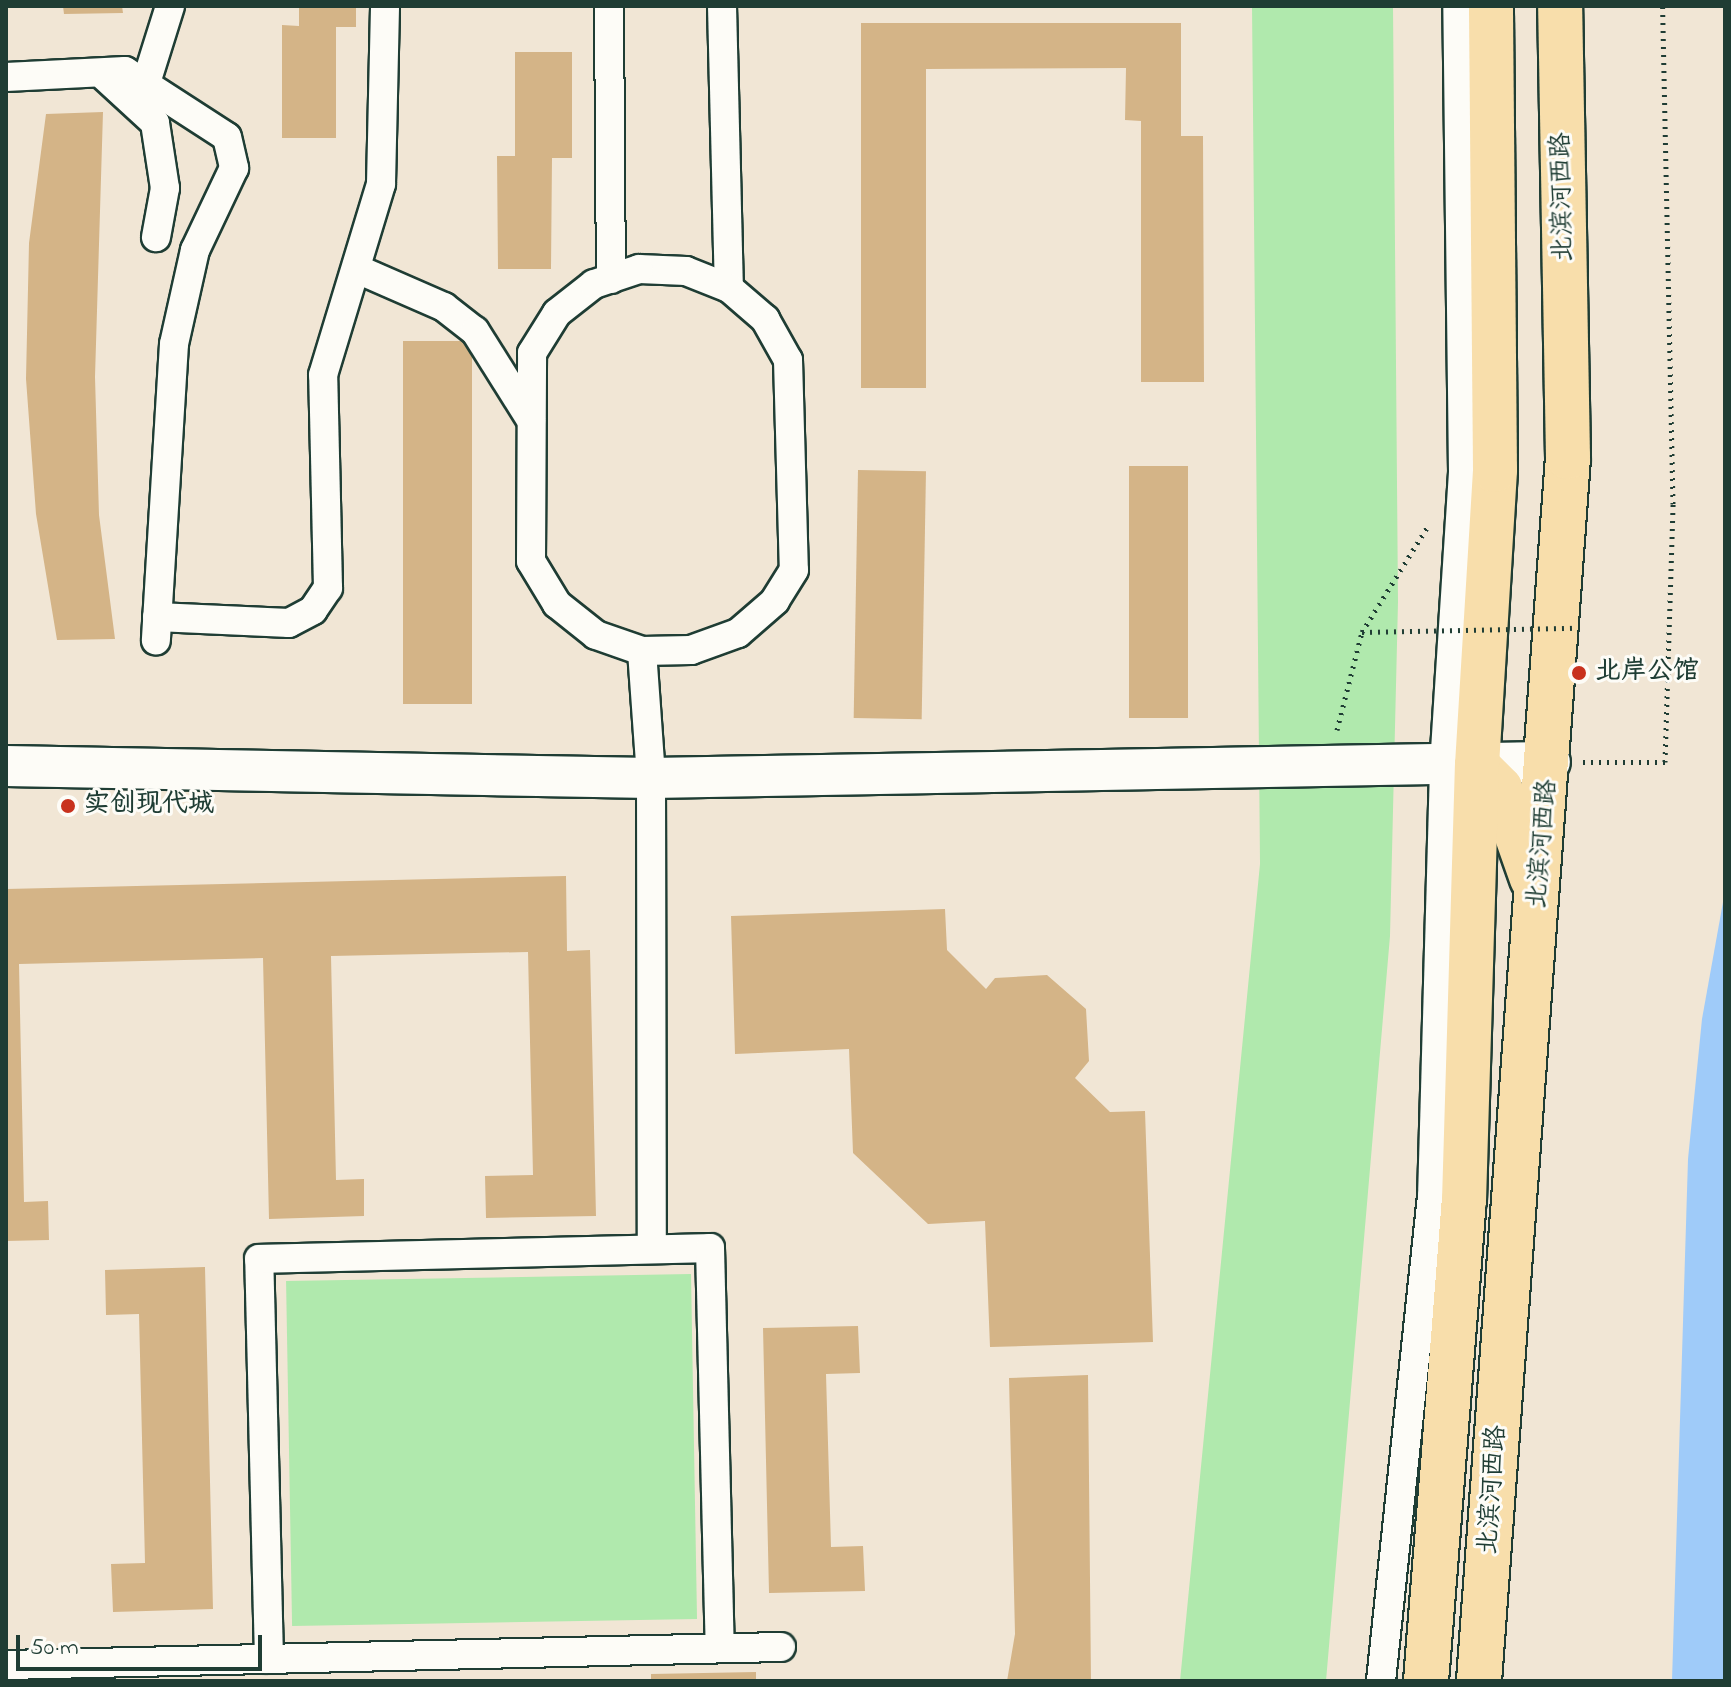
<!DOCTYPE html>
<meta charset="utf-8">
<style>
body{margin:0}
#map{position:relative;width:1731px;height:1687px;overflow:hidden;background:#f1e6d5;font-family:"Indie Flower","LXGW WenKai TC",sans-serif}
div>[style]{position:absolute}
.green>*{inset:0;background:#b0e9ad;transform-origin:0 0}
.water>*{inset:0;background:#9fcbf9}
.building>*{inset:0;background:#d4b487;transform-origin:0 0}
.path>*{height:5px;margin-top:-2.5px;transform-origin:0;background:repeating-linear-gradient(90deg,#1f3d34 0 2px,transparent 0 8px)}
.roads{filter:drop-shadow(2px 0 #1f3d34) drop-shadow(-2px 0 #1f3d34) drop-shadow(0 2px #1f3d34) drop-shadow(0 -2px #1f3d34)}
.street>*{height:28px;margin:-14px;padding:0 14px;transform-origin:14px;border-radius:14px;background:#fdfcf7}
.secondary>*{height:40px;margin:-20px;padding:0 20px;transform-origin:20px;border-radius:20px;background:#fdfcf7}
.primary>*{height:44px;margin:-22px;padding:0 22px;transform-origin:22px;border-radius:22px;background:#f8deab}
.path-bridge>*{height:5px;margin-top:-2.5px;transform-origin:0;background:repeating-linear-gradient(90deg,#1f3d34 0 2px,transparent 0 8px)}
.dots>*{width:22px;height:22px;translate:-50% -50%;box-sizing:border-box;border:4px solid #fdfcf7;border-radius:50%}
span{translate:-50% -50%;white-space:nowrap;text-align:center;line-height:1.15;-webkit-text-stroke:6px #fdfcf7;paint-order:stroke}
.street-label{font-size:26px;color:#1f3d34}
.poi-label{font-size:26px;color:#1f3d34;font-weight:700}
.left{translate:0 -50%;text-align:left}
.frame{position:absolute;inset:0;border:8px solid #1f3d34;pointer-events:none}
.scale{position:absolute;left:16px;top:1635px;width:246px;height:36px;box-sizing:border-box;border:4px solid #1f3d34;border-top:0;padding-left:10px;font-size:24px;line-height:28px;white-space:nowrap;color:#1f3d34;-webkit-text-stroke:6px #fdfcf7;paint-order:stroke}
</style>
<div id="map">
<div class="green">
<i style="clip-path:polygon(1252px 6px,1393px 6px,1398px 602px,1390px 936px,1326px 1681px,1180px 1681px,1260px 864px)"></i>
<i style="left:691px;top:1274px;width:345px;height:405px;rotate:89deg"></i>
</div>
<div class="water">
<i style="clip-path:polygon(1725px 891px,1725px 1681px,1672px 1681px,1688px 1159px,1702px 1019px)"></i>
</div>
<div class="building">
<i style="clip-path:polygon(63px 6px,122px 6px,123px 13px,64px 14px)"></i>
<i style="clip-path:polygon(299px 6px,356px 6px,356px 27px,336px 27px,336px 138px,282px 138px,282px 25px,299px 26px)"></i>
<i style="clip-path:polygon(861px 23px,1181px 23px,1181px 136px,1203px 136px,1204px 382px,1141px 382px,1141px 121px,1125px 120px,1126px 68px,926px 69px,926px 388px,861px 388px)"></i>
<i style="clip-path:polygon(515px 52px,572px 52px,572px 158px,552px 158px,551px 269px,498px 269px,497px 156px,515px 156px)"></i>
<i style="clip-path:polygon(103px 112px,95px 377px,99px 515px,115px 639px,57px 640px,36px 514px,26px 379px,29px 243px,46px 114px)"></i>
<i style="left:403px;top:341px;width:69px;height:363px"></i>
<i style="left:1129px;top:466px;width:59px;height:252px"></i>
<i style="left:858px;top:470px;width:68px;height:248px;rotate:1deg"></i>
<i style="clip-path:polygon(566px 876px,567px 951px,590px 950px,596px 1216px,486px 1218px,485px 1176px,533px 1175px,528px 952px,331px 956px,336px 1180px,364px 1179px,364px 1216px,269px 1219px,263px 958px,19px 964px,24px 1202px,48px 1201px,49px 1240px,6px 1241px,6px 889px)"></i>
<i style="clip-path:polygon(945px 909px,947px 950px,986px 989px,995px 978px,1047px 975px,1086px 1009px,1089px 1061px,1075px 1078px,1110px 1112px,1145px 1111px,1153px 1342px,990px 1347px,985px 1221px,928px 1224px,853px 1153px,849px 1049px,735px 1054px,731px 916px)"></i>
<i style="clip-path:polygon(205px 1267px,213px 1609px,113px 1612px,111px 1564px,145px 1563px,139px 1314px,106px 1315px,105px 1270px)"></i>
<i style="clip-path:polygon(858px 1326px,860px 1373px,826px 1374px,831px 1547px,863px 1546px,865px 1591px,769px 1593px,763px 1328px)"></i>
<i style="clip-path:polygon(1088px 1375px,1091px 1681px,1007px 1681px,1015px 1634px,1009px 1378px)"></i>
<i style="clip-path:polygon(756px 1672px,756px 1681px,651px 1681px,651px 1674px)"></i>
</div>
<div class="path">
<i style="left:1337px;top:730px;width:101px;rotate:-75.7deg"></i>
<i style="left:1362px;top:632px;width:125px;rotate:-58.1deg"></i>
<i style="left:1583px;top:762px;width:82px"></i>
<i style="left:1665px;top:762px;width:258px;rotate:-88.2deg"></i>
<i style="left:1673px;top:504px;width:498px;rotate:-91.2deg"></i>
</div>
<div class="roads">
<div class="street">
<i style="left:609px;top:6px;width:273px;rotate:89.6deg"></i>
<i style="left:722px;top:6px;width:282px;rotate:88.6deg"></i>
<i style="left:6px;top:77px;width:119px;rotate:-2.9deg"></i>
<i style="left:125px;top:71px;width:121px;rotate:32.9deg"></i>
<i style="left:227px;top:137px;width:32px;rotate:77deg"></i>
<i style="left:234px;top:168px;width:91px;rotate:115.4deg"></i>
<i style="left:195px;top:250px;width:96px;rotate:102.6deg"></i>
<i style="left:174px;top:344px;width:297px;rotate:93.5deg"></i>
<i style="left:105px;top:77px;width:68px;rotate:42.6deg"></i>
<i style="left:155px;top:123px;width:66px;rotate:81.3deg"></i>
<i style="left:165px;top:188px;width:50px;rotate:100.4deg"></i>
<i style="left:145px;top:86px;width:84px;rotate:-72.6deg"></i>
<i style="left:357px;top:269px;width:95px;rotate:23.6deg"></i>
<i style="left:444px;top:307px;width:39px;rotate:38deg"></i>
<i style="left:475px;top:331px;width:105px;rotate:57.8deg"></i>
<i style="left:639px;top:269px;width:47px;rotate:2.4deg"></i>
<i style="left:686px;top:271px;width:46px;rotate:21.6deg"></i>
<i style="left:729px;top:288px;width:48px;rotate:40.7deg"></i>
<i style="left:765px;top:319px;width:47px;rotate:60.7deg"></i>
<i style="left:788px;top:360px;width:210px;rotate:88.4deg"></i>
<i style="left:794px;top:570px;width:36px;rotate:122deg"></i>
<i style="left:775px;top:601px;width:49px;rotate:139.1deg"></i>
<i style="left:738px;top:633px;width:50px;rotate:160.1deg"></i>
<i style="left:691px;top:650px;width:49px;rotate:178.8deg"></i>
<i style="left:642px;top:651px;width:49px;rotate:-160.8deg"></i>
<i style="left:596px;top:635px;width:50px;rotate:-141.5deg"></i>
<i style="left:557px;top:604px;width:50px;rotate:-121.2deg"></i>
<i style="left:531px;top:561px;width:208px;rotate:-89.7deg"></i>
<i style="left:532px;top:353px;width:47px;rotate:-58deg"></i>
<i style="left:557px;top:313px;width:47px;rotate:-38.1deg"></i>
<i style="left:594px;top:284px;width:47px;rotate:-18.4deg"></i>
<i style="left:157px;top:617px;width:132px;rotate:2.6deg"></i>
<i style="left:289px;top:623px;width:27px;rotate:-28deg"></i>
<i style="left:313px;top:610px;width:27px;rotate:-56deg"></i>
<i style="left:328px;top:588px;width:213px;rotate:-91.3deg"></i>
<i style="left:323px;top:375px;width:200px;rotate:-73.1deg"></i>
<i style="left:381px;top:184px;width:178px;rotate:-88.7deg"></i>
<i style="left:642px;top:651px;width:127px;rotate:85.9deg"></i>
<i style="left:651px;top:778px;width:471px;rotate:89.9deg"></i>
<i style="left:269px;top:1659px;width:400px;rotate:-91.4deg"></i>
<i style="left:259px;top:1259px;width:451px;rotate:-1.4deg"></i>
<i style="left:710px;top:1248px;width:400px;rotate:88.6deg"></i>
<i style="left:6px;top:1665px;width:775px;rotate:-1.33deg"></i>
<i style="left:1381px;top:1681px;width:486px;rotate:-84deg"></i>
<i style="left:1432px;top:1198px;width:432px;rotate:-88.4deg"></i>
<i style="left:1444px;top:766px;width:296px;rotate:-86.3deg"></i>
<i style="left:1463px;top:471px;width:465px;rotate:-90.7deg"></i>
</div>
<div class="secondary">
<i style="left:6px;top:766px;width:645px;rotate:1.07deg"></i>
<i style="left:651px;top:778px;width:899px;rotate:-1.02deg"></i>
</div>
<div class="primary">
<i style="left:1477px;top:765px;width:33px;rotate:45deg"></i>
<i style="left:1500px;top:788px;width:96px;rotate:70.6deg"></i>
<i style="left:1426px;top:1681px;width:482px;rotate:-85.5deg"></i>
<i style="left:1464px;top:1201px;width:436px;rotate:-88.3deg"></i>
<i style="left:1477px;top:765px;width:296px;rotate:-86.5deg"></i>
<i style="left:1495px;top:470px;width:464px;rotate:-90.5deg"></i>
<i style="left:1479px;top:1681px;width:1227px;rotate:-85.84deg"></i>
<i style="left:1568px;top:457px;width:451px;rotate:-91deg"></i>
</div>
</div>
<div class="path-bridge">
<i style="left:1362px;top:632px;width:216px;rotate:-1.1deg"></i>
</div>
<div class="dots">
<i style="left:1579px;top:673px;background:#c8321e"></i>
<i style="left:68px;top:806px;background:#c8321e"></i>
</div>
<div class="street-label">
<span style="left:1564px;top:197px;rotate:-91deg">北滨河西路</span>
<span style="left:1544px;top:844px;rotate:-85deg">北滨河西路</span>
<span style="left:1494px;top:1490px;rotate:-86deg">北滨河西路</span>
</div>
<div class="poi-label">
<span class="left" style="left:1595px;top:673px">北岸公馆</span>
<span class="left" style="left:84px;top:806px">实创现代城</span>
</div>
<div class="frame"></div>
<div class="scale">50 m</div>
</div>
